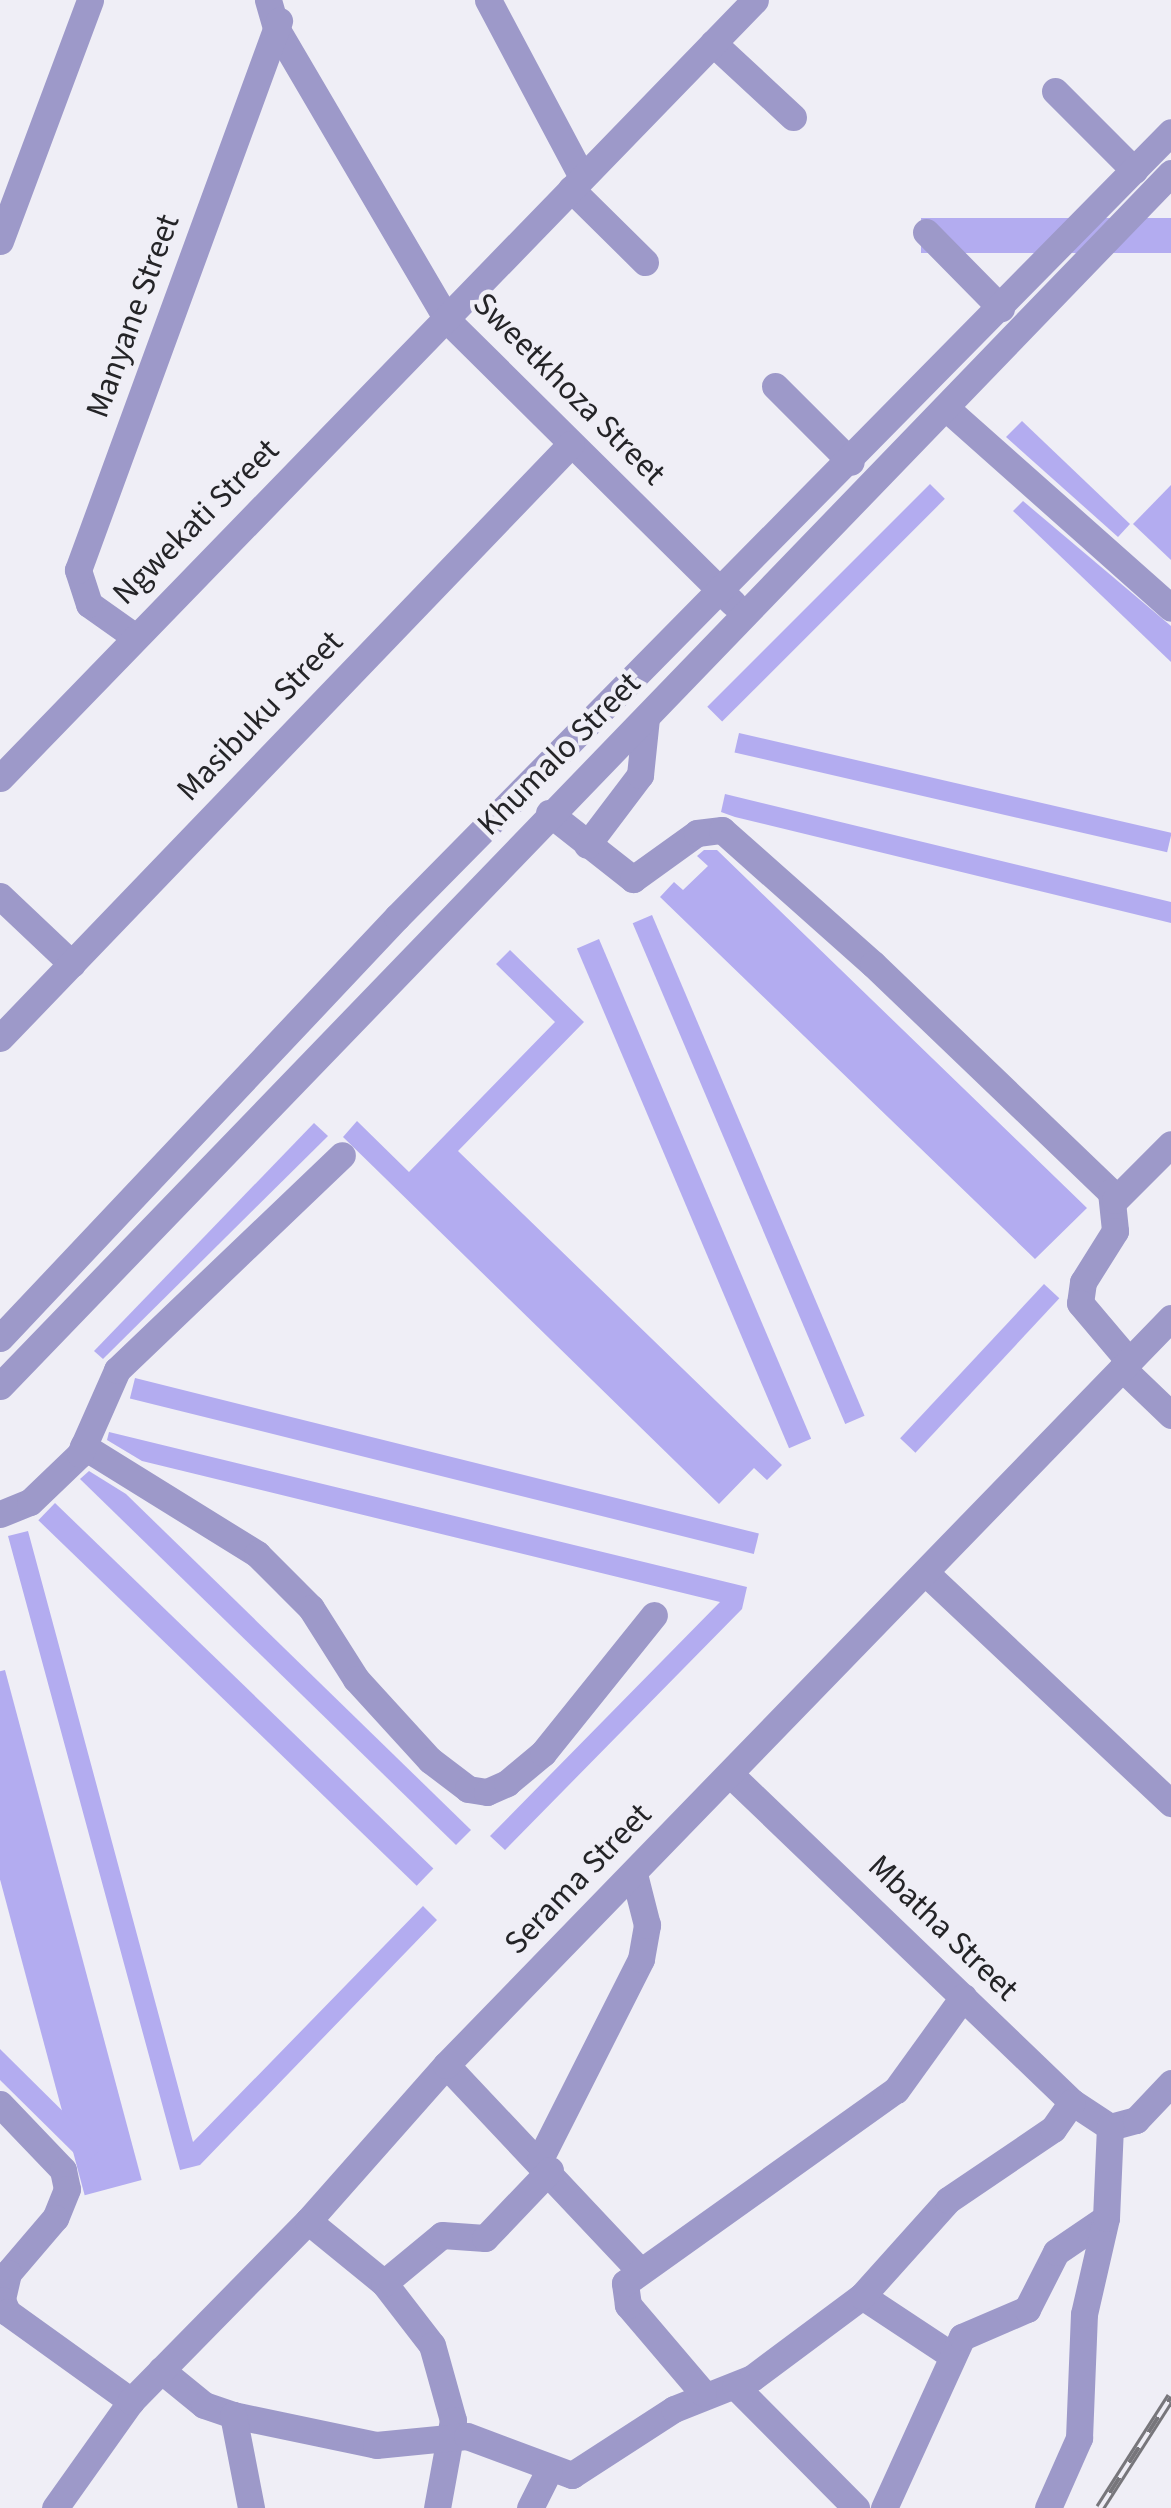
<!DOCTYPE html>
<style>
body{margin:0}
#map{position:relative;width:1171px;height:2508px;overflow:hidden;background:#efeef6;font-family:"Source Sans 3",sans-serif}
div>[style]{position:absolute}
.building>*{inset:0;background:#b3acf0;transform-origin:0 0}
.minor>*{height:27px;margin:-13.5px;padding:0 13.5px;transform-origin:13.5px;border-radius:13.5px;background:#9d99c9}
.rail>*{height:10px;margin-top:-5px;transform-origin:0;background:repeating-linear-gradient(90deg,#efeef6 0 18px,#77767b 0 36px);box-sizing:border-box;border-block:3px solid #77767b}
span{translate:-50% -50%;white-space:nowrap;text-align:center;line-height:1.15;-webkit-text-stroke:9px #efeef6;paint-order:stroke}
.street-label{font-size:33px;color:#242427}
</style>
<div id="map">
<div class="building">
<i style="left:1171px;top:218px;width:35px;height:250px;rotate:90deg"></i>
<i style="clip-path:polygon(1022px 421px,1130px 524px,1118px 537px,1006px 437px)"></i>
<i style="left:930px;top:484px;width:21px;height:315px;rotate:45deg"></i>
<i style="clip-path:polygon(1171px 485px,1171px 560px,1133px 524px)"></i>
<i style="clip-path:polygon(1023px 501px,1171px 626px,1171px 662px,1013px 511px)"></i>
<i style="left:739px;top:733px;width:444px;height:20px;rotate:13deg"></i>
<i style="clip-path:polygon(725px 794px,1171px 902px,1171px 923px,735px 817px,721px 812px)"></i>
<i style="clip-path:polygon(704px 850px,717px 850px,1087px 1208px,1035px 1259px,660px 897px,674px 882px,683px 890px,708px 866px,697px 856px)"></i>
<i style="left:652px;top:915px;width:544px;height:21px;rotate:67deg"></i>
<i style="left:599px;top:939px;width:543px;height:24px;rotate:67deg"></i>
<i style="clip-path:polygon(510px 950px,584px 1022px,458px 1151px,782px 1465px,767px 1480px,754px 1468px,719px 1504px,343px 1137px,357px 1121px,409px 1172px,555px 1022px,496px 964px)"></i>
<i style="clip-path:polygon(314px 1123px,328px 1136px,103px 1359px,94px 1351px)"></i>
<i style="left:1044px;top:1284px;width:21px;height:211px;rotate:43deg"></i>
<i style="left:135px;top:1378px;width:643px;height:21px;rotate:14deg"></i>
<i style="clip-path:polygon(109px 1432px,747px 1587px,742px 1609px,505px 1850px,490px 1836px,720px 1602px,142px 1461px,107px 1440px)"></i>
<i style="clip-path:polygon(89px 1471px,126px 1494px,471px 1830px,456px 1845px,80px 1479px)"></i>
<i style="left:55px;top:1503px;width:526px;height:24px;rotate:44deg"></i>
<i style="clip-path:polygon(28px 1531px,193px 2142px,423px 1906px,437px 1920px,200px 2165px,180px 2170px,8px 1536px)"></i>
<i style="left:5px;top:1670px;width:528px;height:59px;rotate:75deg"></i>
<i style="clip-path:polygon(0 2049px,101px 2149px,85px 2164px,0 2080px)"></i>
</div>
<div class="minor">
<i style="left:268px;top:0;width:29px;rotate:74deg"></i>
<i style="left:276px;top:28px;width:338px;rotate:59.6deg"></i>
<i style="left:447px;top:320px;width:402px;rotate:44.7deg"></i>
<i style="left:488px;top:0;width:200px;rotate:62deg"></i>
<i style="left:713px;top:43px;width:109px;rotate:42.8deg"></i>
<i style="left:1055px;top:91px;width:112px;rotate:45deg"></i>
<i style="left:571px;top:189px;width:104px;rotate:44.6deg"></i>
<i style="left:926px;top:232px;width:107px;rotate:45.4deg"></i>
<i style="left:0;top:241px;width:257px;rotate:-69.5deg"></i>
<i style="left:775px;top:386px;width:107px;rotate:45deg"></i>
<i style="left:946px;top:408px;width:301px;rotate:41.6deg"></i>
<i style="left:134px;top:636px;width:55px;rotate:-144.6deg"></i>
<i style="left:89px;top:604px;width:36px;rotate:-108deg"></i>
<i style="left:78px;top:570px;width:585px;rotate:-69.89deg"></i>
<i style="left:0;top:778px;width:1084px;rotate:-45.86deg"></i>
<i style="left:549px;top:813px;width:107px;rotate:38.2deg"></i>
<i style="left:633px;top:879px;width:79px;rotate:-35.7deg"></i>
<i style="left:697px;top:833px;width:25px;rotate:-7deg"></i>
<i style="left:722px;top:830px;width:202px;rotate:41.6deg"></i>
<i style="left:873px;top:964px;width:330px;rotate:43.8deg"></i>
<i style="left:1111px;top:1192px;width:39px;rotate:84deg"></i>
<i style="left:1115px;top:1231px;width:60px;rotate:122.1deg"></i>
<i style="left:1083px;top:1282px;width:21px;rotate:98deg"></i>
<i style="left:1080px;top:1303px;width:76px;rotate:49.8deg"></i>
<i style="left:587px;top:845px;width:88px;rotate:-52.9deg"></i>
<i style="left:640px;top:775px;width:57px;rotate:-84deg"></i>
<i style="left:0;top:896px;width:99px;rotate:43.4deg"></i>
<i style="left:0;top:1038px;width:824px;rotate:-46.13deg"></i>
<i style="left:1115px;top:1200px;width:79px;rotate:-45deg"></i>
<i style="left:0;top:1338px;width:579px;rotate:-46.68deg"></i>
<i style="left:397px;top:917px;width:1102px;rotate:-45.4deg"></i>
<i style="left:1122px;top:1368px;width:68px;rotate:43.8deg"></i>
<i style="left:0;top:1386px;width:1686px;rotate:-46.01deg"></i>
<i style="left:83px;top:1446px;width:205px;rotate:31.8deg"></i>
<i style="left:257px;top:1554px;width:76px;rotate:45deg"></i>
<i style="left:311px;top:1608px;width:84px;rotate:57.6deg"></i>
<i style="left:356px;top:1679px;width:110px;rotate:47.6deg"></i>
<i style="left:430px;top:1760px;width:48px;rotate:37.3deg"></i>
<i style="left:468px;top:1789px;width:19px;rotate:9deg"></i>
<i style="left:487px;top:1792px;width:22px;rotate:-24deg"></i>
<i style="left:507px;top:1783px;width:47px;rotate:-39.8deg"></i>
<i style="left:543px;top:1753px;width:177px;rotate:-51.2deg"></i>
<i style="left:0;top:1514px;width:32px;rotate:-22deg"></i>
<i style="left:30px;top:1502px;width:69px;rotate:-43.8deg"></i>
<i style="left:80px;top:1454px;width:92px;rotate:-66.2deg"></i>
<i style="left:117px;top:1370px;width:311px;rotate:-43.7deg"></i>
<i style="left:929px;top:1576px;width:332px;rotate:43.2deg"></i>
<i style="left:731px;top:1775px;width:472px;rotate:43.8deg"></i>
<i style="left:1072px;top:2102px;width:45px;rotate:33.3deg"></i>
<i style="left:446px;top:2065px;width:283px;rotate:46.7deg"></i>
<i style="left:0;top:2104px;width:91px;rotate:46.3deg"></i>
<i style="left:63px;top:2170px;width:19px;rotate:78deg"></i>
<i style="left:67px;top:2189px;width:31px;rotate:112deg"></i>
<i style="left:55px;top:2218px;width:72px;rotate:130.5deg"></i>
<i style="left:8px;top:2273px;width:28px;rotate:103deg"></i>
<i style="left:2px;top:2300px;width:13px;rotate:67deg"></i>
<i style="left:7px;top:2312px;width:153px;rotate:35.7deg"></i>
<i style="left:1110px;top:2127px;width:27px;rotate:-15deg"></i>
<i style="left:1136px;top:2120px;width:51px;rotate:-46.6deg"></i>
<i style="left:540px;top:2159px;width:224px;rotate:-63.2deg"></i>
<i style="left:641px;top:1959px;width:35px;rotate:-80deg"></i>
<i style="left:647px;top:1925px;width:53px;rotate:-104.3deg"></i>
<i style="left:308px;top:2221px;width:98px;rotate:39.2deg"></i>
<i style="left:384px;top:2283px;width:78px;rotate:52.3deg"></i>
<i style="left:432px;top:2345px;width:78px;rotate:74.4deg"></i>
<i style="left:453px;top:2420px;width:89px;rotate:100.3deg"></i>
<i style="left:384px;top:2283px;width:75px;rotate:-39.6deg"></i>
<i style="left:442px;top:2235px;width:43px;rotate:4deg"></i>
<i style="left:485px;top:2238px;width:94px;rotate:-46.3deg"></i>
<i style="left:862px;top:2296px;width:107px;rotate:33.5deg"></i>
<i style="left:161px;top:2370px;width:55px;rotate:39.1deg"></i>
<i style="left:204px;top:2405px;width:31px;rotate:19deg"></i>
<i style="left:233px;top:2415px;width:146px;rotate:11.8deg"></i>
<i style="left:376px;top:2445px;width:91px;rotate:-5.6deg"></i>
<i style="left:467px;top:2436px;width:112px;rotate:20.4deg"></i>
<i style="left:572px;top:2475px;width:121px;rotate:-32.9deg"></i>
<i style="left:674px;top:2409px;width:84px;rotate:-21.7deg"></i>
<i style="left:752px;top:2378px;width:137px;rotate:-36.7deg"></i>
<i style="left:862px;top:2296px;width:129px;rotate:-48.1deg"></i>
<i style="left:948px;top:2200px;width:127px;rotate:-34.1deg"></i>
<i style="left:1053px;top:2129px;width:33px;rotate:-55deg"></i>
<i style="left:735px;top:2386px;width:172px;rotate:45.2deg"></i>
<i style="left:703px;top:2393px;width:116px;rotate:-130.4deg"></i>
<i style="left:628px;top:2305px;width:22px;rotate:-98deg"></i>
<i style="left:625px;top:2283px;width:333px;rotate:-35.5deg"></i>
<i style="left:896px;top:2090px;width:115px;rotate:-54.2deg"></i>
<i style="left:233px;top:2415px;width:95px;rotate:79deg"></i>
<i style="left:55px;top:2508px;width:131px;rotate:-54.6deg"></i>
<i style="left:131px;top:2401px;width:252px;rotate:-45.5deg"></i>
<i style="left:308px;top:2221px;width:208px;rotate:-48.5deg"></i>
<i style="left:446px;top:2065px;width:1041px;rotate:-45.86deg"></i>
<i style="left:530px;top:2508px;width:42px;rotate:-63.4deg"></i>
<i style="left:884px;top:2508px;width:188px;rotate:-65.5deg"></i>
<i style="left:962px;top:2337px;width:71px;rotate:-23.3deg"></i>
<i style="left:1027px;top:2309px;width:64px;rotate:-63deg"></i>
<i style="left:1056px;top:2252px;width:60px;rotate:-34.2deg"></i>
<i style="left:1048px;top:2508px;width:77px;rotate:-66.1deg"></i>
<i style="left:1079px;top:2438px;width:124px;rotate:-87.7deg"></i>
<i style="left:1084px;top:2314px;width:98px;rotate:-77.1deg"></i>
<i style="left:1106px;top:2218px;width:91px;rotate:-87.5deg"></i>
</div>
<div class="rail">
<i style="left:1100px;top:2508px;width:132px;rotate:-57.4deg"></i>
</div>
<div class="street-label">
<span style="left:133px;top:316px;rotate:-70deg">Manyane Street</span>
<span style="left:569px;top:389px;rotate:45deg">Sweetkhoza Street</span>
<span style="left:196px;top:522px;rotate:-45deg">Ngwekati Street</span>
<span style="left:260px;top:716px;rotate:-46deg">Masibuku Street</span>
<span style="left:559px;top:754px;rotate:-45deg">Khumalo Street</span>
<span style="left:578px;top:1879px;rotate:-46deg">Serama Street</span>
<span style="left:943px;top:1928px;rotate:44deg">Mbatha Street</span>
</div>
</div>
